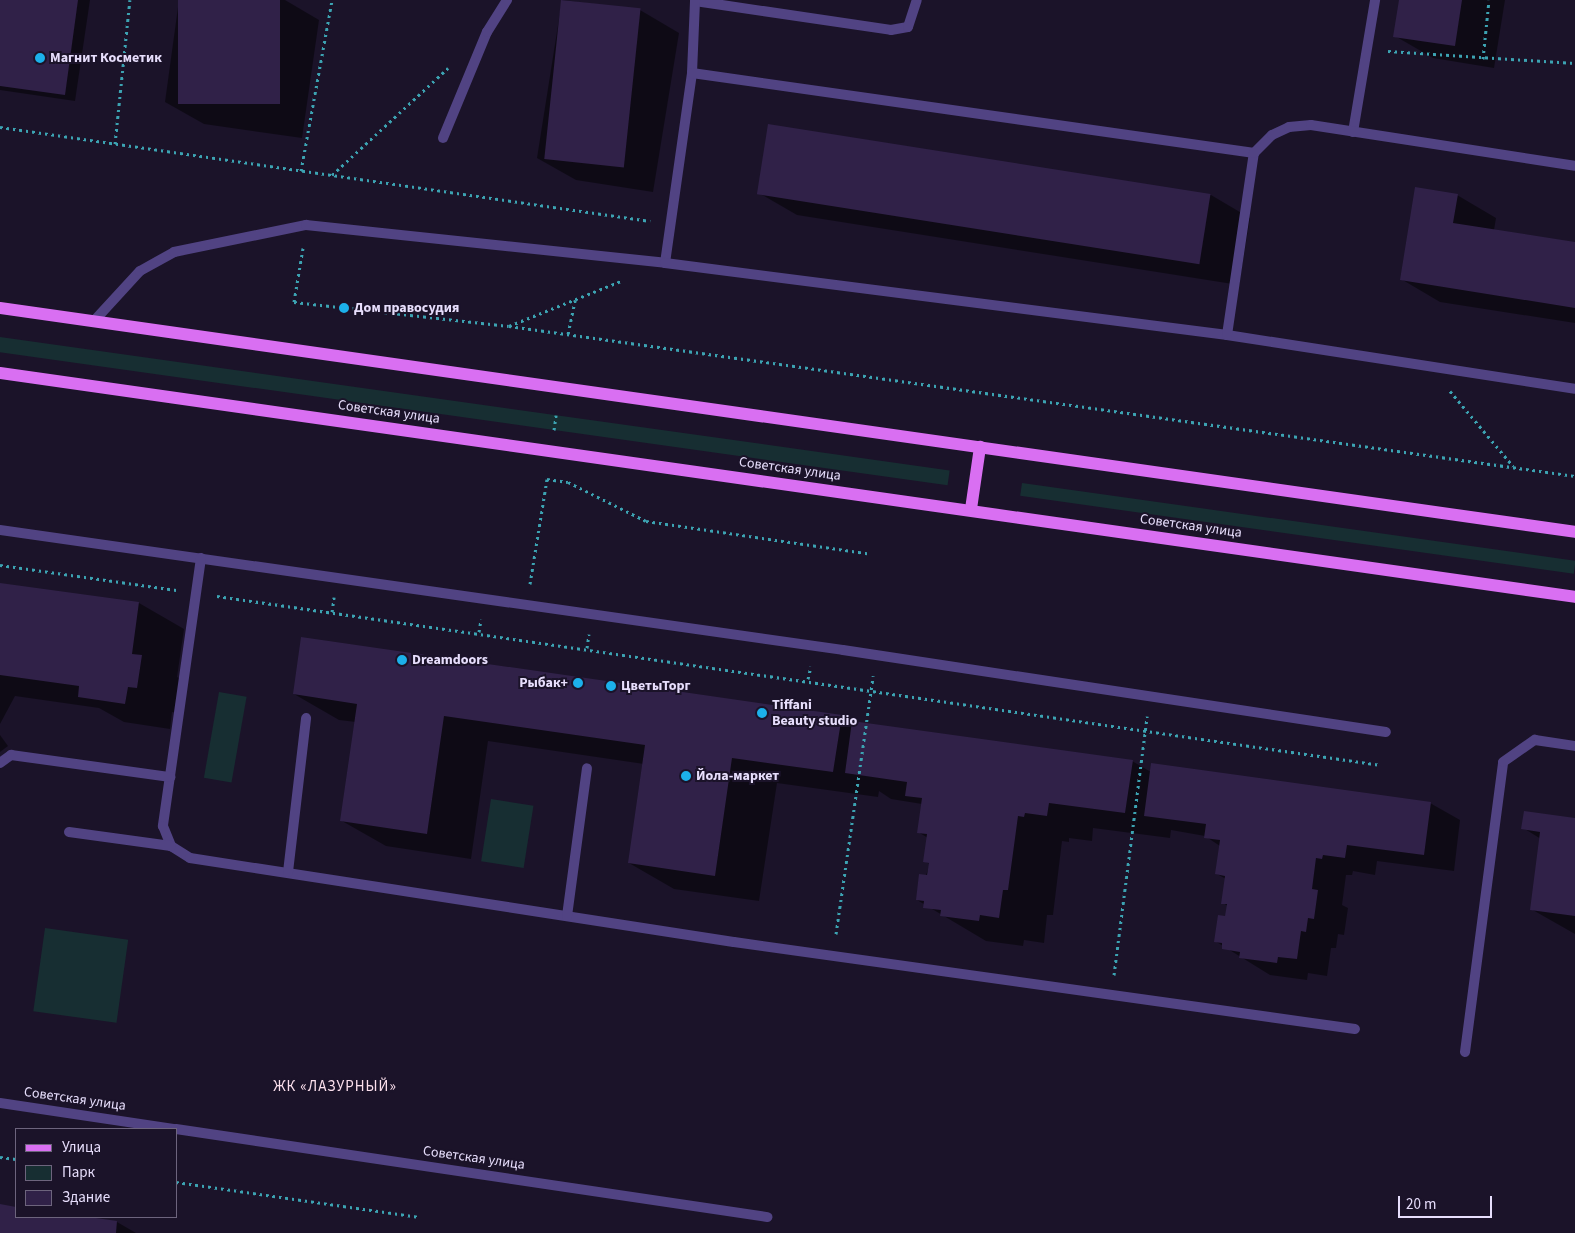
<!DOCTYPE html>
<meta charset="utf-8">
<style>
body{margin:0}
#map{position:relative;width:1575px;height:1233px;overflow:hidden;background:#1b1329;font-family:"Source Sans 3",sans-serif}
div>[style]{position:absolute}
.green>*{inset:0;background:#172e32;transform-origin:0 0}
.shadow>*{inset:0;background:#0007}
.building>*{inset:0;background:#302148;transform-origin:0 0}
.path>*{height:3px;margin-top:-1.5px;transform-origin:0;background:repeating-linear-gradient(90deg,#3ca3b2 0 2.5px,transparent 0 6.5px)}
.service>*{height:10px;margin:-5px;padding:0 5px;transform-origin:5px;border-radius:5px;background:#514383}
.primary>*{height:12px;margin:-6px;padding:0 6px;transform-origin:6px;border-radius:6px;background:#d96ff2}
.dots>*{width:14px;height:14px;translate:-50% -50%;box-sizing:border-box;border:2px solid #1b1329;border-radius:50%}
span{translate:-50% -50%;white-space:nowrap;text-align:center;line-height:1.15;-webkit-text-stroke:4px #1b1329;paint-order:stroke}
.poi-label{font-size:14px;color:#e7defc;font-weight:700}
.left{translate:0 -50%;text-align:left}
.right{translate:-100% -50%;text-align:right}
.street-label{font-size:14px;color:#e7defc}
.neighbourhood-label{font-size:15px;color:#fce0ed;letter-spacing:1px}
.legend{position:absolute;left:15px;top:1128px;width:162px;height:90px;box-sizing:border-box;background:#1b1329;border:1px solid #6d647d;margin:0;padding:6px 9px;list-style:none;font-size:15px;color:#e7defc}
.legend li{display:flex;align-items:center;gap:10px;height:25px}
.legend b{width:25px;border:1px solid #6d647d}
.scale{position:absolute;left:1398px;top:1196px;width:94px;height:22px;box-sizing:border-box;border:2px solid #e7defc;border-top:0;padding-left:6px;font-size:15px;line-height:18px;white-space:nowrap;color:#e7defc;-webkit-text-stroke:4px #1b1329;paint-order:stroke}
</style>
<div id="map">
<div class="green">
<i style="left:0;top:337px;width:959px;height:15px;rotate:8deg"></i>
<i style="left:1022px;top:483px;width:559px;height:13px;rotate:8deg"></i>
<i style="left:219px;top:692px;width:28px;height:87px;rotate:10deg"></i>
<i style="left:491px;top:799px;width:43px;height:63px;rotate:9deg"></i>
<i style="left:45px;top:928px;width:84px;height:84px;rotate:8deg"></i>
</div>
<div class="shadow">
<i style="clip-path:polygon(0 0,90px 0,75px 101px,0 90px)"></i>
<i style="clip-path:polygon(179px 0,285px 0,319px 20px,302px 138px,204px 124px,165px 102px)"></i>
<i style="clip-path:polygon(562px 0,640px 10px,679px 33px,653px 192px,576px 180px,537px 158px)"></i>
<i style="clip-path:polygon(1400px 0,1505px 0,1494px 68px,1433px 58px,1395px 36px)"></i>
<i style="clip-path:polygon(759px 193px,1211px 195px,1250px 218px,1239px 285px,797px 215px)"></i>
<i style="clip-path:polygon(1457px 195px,1496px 218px,1494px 230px,1575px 243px,1575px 323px,1440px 302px,1401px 279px)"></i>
<i style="clip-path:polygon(0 584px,139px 603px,184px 629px,177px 677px,186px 682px,182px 713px,172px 712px,170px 729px,124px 722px,99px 708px,15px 696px,0 724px)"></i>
<i style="clip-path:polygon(294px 694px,841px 716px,853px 723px,1132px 761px,1151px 772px,1430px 803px,1460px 820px,1454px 871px,1377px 861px,1375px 875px,1353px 871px,1352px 875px,1346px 875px,1342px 905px,1348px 908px,1344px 935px,1338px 934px,1336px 948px,1331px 948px,1327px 976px,1308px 973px,1307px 980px,1270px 975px,1215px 941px,1226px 918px,1228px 906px,1223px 903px,1226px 879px,1217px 874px,1220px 846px,1205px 836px,1171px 830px,1170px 838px,1093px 828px,1092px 841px,1069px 838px,1069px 842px,1062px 841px,1053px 915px,1047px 915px,1044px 943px,1024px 940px,1023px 946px,986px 941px,917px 900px,930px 864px,924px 861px,928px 838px,918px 832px,922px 804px,891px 799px,879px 791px,878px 797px,777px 783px,759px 901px,674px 889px,629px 863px,644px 764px,488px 741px,471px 859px,386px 846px,342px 821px,356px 722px,339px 720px)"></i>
<i style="clip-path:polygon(0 735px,8px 746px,0 752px)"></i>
<i style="clip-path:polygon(1575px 819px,1575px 934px,1531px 909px,1541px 839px,1523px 828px)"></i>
<i style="clip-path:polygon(0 1205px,16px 1208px,16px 1217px,80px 1217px,117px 1222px,136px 1233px,0 1233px)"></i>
</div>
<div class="building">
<i style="clip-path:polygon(0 0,78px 0,65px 95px,0 86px)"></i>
<i style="left:178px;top:0;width:102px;height:104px"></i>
<i style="left:561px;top:0;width:80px;height:160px;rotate:6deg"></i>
<i style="clip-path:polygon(1399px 0,1462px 0,1455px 46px,1393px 37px)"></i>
<i style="left:768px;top:124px;width:448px;height:71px;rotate:9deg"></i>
<i style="clip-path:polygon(1415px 187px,1458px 194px,1453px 223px,1575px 242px,1575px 308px,1400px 280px)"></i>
<i style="clip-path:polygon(0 583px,139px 602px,132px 654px,142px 655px,137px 688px,128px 687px,125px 704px,78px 697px,79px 686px,0 675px)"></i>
<i style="clip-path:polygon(301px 637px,842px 715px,833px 772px,732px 758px,715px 876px,628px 863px,645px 745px,444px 716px,427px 834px,340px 821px,357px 704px,293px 694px)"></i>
<i style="clip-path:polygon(852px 721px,1133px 760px,1125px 813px,1049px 803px,1047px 816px,1025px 813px,1024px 817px,1018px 816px,1008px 890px,1003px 890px,999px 918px,980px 915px,979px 921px,940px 916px,941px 910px,923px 908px,924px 901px,916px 900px,919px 874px,927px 875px,929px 863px,923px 862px,927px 834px,917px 833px,922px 798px,905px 796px,907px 782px,845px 773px)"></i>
<i style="clip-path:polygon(1151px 763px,1431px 802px,1424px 855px,1347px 845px,1345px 858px,1323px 855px,1322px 859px,1316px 858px,1312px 889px,1318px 890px,1314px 919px,1308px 918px,1306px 932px,1301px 931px,1297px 959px,1278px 957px,1277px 963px,1239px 958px,1240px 952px,1222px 949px,1222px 943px,1214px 942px,1218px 915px,1225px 916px,1227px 904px,1221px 904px,1225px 876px,1215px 874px,1220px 840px,1204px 838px,1206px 824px,1144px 816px)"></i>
<i style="clip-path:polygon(1524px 811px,1575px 818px,1575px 916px,1530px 910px,1540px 832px,1521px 829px)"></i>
<i style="clip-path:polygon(0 1204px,16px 1207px,16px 1217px,89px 1217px,117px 1221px,116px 1233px,0 1233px)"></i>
</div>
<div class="path">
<i style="left:1388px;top:51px;width:187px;rotate:3.7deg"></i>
<i style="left:1483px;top:59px;width:59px;rotate:-84.2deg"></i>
<i style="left:0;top:127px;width:657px;rotate:8.23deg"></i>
<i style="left:115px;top:144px;width:145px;rotate:-84.1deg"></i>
<i style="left:301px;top:171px;width:174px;rotate:-79.7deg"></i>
<i style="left:332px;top:175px;width:158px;rotate:-42.7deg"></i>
<i style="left:303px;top:248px;width:55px;rotate:99.5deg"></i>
<i style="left:294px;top:302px;width:216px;rotate:6.4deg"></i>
<i style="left:509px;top:326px;width:121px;rotate:-21.9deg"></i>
<i style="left:509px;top:326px;width:1077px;rotate:8.01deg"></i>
<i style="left:568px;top:334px;width:35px;rotate:-78deg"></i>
<i style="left:1450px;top:391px;width:98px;rotate:50deg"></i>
<i style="left:554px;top:430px;width:15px;rotate:-82deg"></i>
<i style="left:0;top:565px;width:178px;rotate:8.1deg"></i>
<i style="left:530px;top:584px;width:106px;rotate:-80.8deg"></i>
<i style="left:547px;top:479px;width:21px;rotate:8deg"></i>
<i style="left:568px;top:482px;width:87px;rotate:26.6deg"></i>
<i style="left:646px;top:521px;width:227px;rotate:8.3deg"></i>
<i style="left:217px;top:596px;width:1176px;rotate:8.26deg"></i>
<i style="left:332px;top:612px;width:15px;rotate:-82deg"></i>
<i style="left:479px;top:632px;width:13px;rotate:-81deg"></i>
<i style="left:587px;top:648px;width:14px;rotate:-82deg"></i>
<i style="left:808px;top:679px;width:13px;rotate:-77deg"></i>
<i style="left:836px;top:934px;width:261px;rotate:-81.8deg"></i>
<i style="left:1114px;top:975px;width:261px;rotate:-82.7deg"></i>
<i style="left:0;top:1157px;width:16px;rotate:7deg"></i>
<i style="left:176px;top:1182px;width:246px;rotate:8.2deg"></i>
</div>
<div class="service">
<i style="left:695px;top:1px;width:198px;rotate:8.4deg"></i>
<i style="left:891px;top:30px;width:17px;rotate:-10deg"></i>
<i style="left:908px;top:27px;width:28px;rotate:-72deg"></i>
<i style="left:692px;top:73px;width:73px;rotate:-87.6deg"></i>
<i style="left:1353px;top:132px;width:134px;rotate:-80.5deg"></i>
<i style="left:443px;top:138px;width:115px;rotate:-67.5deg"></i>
<i style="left:487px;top:32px;width:38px;rotate:-58deg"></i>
<i style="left:665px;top:263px;width:192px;rotate:-81.9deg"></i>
<i style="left:692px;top:73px;width:568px;rotate:8.1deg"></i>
<i style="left:94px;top:321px;width:68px;rotate:-47.4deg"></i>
<i style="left:140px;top:271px;width:39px;rotate:-29deg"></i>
<i style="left:174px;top:252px;width:135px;rotate:-11.6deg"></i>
<i style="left:306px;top:225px;width:361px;rotate:6deg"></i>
<i style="left:665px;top:263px;width:567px;rotate:7.3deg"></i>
<i style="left:1227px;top:335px;width:352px;rotate:8.8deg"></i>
<i style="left:1227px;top:335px;width:184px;rotate:-81.6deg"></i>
<i style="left:1254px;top:153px;width:25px;rotate:-45deg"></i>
<i style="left:1272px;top:135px;width:19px;rotate:-25deg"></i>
<i style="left:1289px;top:127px;width:22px;rotate:-5deg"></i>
<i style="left:1311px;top:125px;width:267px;rotate:8.8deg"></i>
<i style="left:0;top:530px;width:851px;rotate:8.1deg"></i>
<i style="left:843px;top:650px;width:549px;rotate:8.59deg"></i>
<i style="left:201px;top:558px;width:271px;rotate:98.1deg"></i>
<i style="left:163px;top:826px;width:22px;rotate:68deg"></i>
<i style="left:171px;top:846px;width:22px;rotate:32deg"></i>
<i style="left:190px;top:858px;width:550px;rotate:8.78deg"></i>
<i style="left:734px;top:942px;width:627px;rotate:7.98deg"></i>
<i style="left:0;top:763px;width:14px;rotate:-36deg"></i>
<i style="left:11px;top:755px;width:161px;rotate:7.9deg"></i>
<i style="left:69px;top:832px;width:103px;rotate:7.8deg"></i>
<i style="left:288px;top:872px;width:155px;rotate:-83.3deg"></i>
<i style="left:567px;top:916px;width:149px;rotate:-82.3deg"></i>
<i style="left:1465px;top:1052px;width:292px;rotate:-82.5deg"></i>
<i style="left:1503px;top:762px;width:39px;rotate:-35deg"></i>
<i style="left:1535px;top:740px;width:40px;rotate:8.5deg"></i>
<i style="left:0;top:1103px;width:177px;rotate:8.5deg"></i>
<i style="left:176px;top:1129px;width:598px;rotate:8.47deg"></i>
</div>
<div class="primary">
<i style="left:0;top:308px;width:1591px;rotate:8.09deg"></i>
<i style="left:0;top:373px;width:1591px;rotate:8.09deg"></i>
<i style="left:971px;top:509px;width:63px;rotate:-81.7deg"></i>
</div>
<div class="dots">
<i style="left:40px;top:58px;background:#1cb0ea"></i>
<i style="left:344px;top:308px;background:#1cb0ea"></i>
<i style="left:402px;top:660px;background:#1cb0ea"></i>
<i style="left:578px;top:683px;background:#1cb0ea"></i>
<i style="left:611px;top:686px;background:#1cb0ea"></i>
<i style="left:762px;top:713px;background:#1cb0ea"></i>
<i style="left:686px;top:776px;background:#1cb0ea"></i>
</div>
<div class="poi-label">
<span class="left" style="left:50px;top:58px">Магнит Косметик</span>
<span class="left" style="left:354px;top:308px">Дом правосудия</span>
<span class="left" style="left:412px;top:660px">Dreamdoors</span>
<span class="right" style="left:568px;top:683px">Рыбак+</span>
<span class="left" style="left:621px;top:686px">ЦветыТорг</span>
<span class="left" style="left:772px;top:713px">Tiffani<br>Beauty studio</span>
<span class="left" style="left:696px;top:776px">Йола-маркет</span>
</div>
<div class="street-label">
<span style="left:389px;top:412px;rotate:8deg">Советская улица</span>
<span style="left:790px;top:469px;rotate:8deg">Советская улица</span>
<span style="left:1191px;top:526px;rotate:8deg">Советская улица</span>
<span style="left:75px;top:1099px;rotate:8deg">Советская улица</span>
<span style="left:474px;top:1158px;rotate:8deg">Советская улица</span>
</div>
<div class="neighbourhood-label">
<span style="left:335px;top:1087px">ЖК «ЛАЗУРНЫЙ»</span>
</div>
<ul class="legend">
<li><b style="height:6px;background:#d96ff2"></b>Улица</li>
<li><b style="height:14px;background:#172e32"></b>Парк</li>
<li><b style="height:14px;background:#302148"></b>Здание</li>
</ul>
<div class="scale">20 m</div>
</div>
